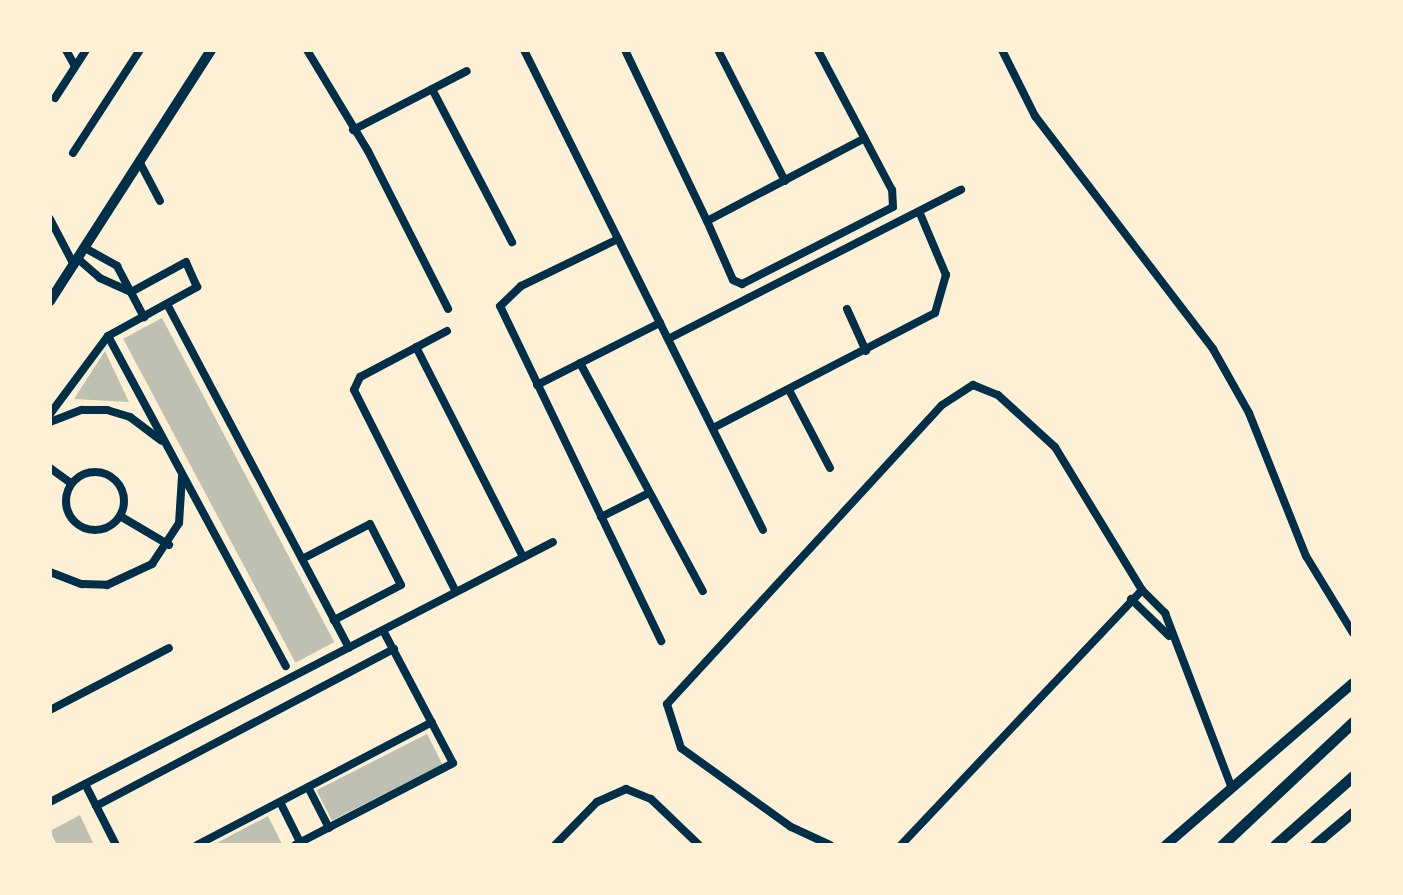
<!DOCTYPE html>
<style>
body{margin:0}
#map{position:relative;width:1403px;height:895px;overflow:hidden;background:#fdf0d5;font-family:"DejaVu Sans",sans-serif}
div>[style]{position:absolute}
.building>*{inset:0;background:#bec0b2;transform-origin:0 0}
.minor>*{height:8px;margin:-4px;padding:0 4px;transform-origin:4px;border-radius:4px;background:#003049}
.minor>.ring{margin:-4px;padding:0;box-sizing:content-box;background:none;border:8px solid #003049;border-radius:50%}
.tertiary>*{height:10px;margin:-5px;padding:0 5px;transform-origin:5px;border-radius:5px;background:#003049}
.secondary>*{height:11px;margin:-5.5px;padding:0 5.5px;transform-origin:5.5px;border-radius:5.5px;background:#003049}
span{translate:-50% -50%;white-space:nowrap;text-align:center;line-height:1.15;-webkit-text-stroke:9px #fdf0d5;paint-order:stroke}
.frame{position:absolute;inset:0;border:52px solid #fdf0d5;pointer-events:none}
</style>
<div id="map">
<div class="building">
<i style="left:162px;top:318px;width:367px;height:44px;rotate:62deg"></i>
<i style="clip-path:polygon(105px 351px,129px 402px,74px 399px)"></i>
<i style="left:427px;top:734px;width:34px;height:124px;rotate:63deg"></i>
<i style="clip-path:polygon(80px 815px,94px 845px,57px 845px,50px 831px)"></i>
<i style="clip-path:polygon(268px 816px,282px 844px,213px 845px)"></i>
</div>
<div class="minor">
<i style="left:66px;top:50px;width:18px;rotate:61deg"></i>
<i style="left:307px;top:50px;width:118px;rotate:58.9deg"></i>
<i style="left:368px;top:151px;width:177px;rotate:63.1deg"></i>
<i style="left:524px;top:50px;width:536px;rotate:63.53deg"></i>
<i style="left:625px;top:50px;width:190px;rotate:64.4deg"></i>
<i style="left:707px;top:221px;width:178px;rotate:-27.7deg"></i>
<i style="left:718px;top:50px;width:147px;rotate:62.9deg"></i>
<i style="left:1002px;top:50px;width:74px;rotate:63.4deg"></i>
<i style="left:1035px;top:116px;width:293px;rotate:52.6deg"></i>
<i style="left:1213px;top:349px;width:73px;rotate:60.6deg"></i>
<i style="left:1249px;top:413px;width:154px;rotate:68.3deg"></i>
<i style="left:1306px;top:556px;width:90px;rotate:58.6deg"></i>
<i style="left:432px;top:89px;width:173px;rotate:62.4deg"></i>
<i style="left:55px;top:98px;width:57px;rotate:-57.1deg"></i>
<i style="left:353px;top:130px;width:128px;rotate:-27.4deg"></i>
<i style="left:73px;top:153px;width:123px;rotate:-57deg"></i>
<i style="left:139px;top:161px;width:45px;rotate:62.3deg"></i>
<i style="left:50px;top:219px;width:52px;rotate:62.4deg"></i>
<i style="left:707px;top:221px;width:64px;rotate:66.2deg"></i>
<i style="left:733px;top:280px;width:10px;rotate:24deg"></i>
<i style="left:742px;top:284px;width:169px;rotate:-27deg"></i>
<i style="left:893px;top:207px;width:17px;rotate:-93deg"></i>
<i style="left:892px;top:190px;width:158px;rotate:-117.9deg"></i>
<i style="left:618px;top:239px;width:108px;rotate:154.1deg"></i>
<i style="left:521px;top:286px;width:29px;rotate:136deg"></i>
<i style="left:500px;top:306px;width:372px;rotate:64.3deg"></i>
<i style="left:85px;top:248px;width:37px;rotate:29deg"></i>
<i style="left:117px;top:266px;width:58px;rotate:62.1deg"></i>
<i style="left:167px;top:304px;width:389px;rotate:62.1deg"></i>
<i style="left:847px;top:309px;width:46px;rotate:65.7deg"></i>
<i style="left:447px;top:331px;width:98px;rotate:152.1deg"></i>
<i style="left:360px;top:377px;width:14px;rotate:115deg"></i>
<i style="left:354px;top:390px;width:226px;rotate:63.2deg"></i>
<i style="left:108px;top:336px;width:375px;rotate:61.7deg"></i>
<i style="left:668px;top:339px;width:329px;rotate:-27deg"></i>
<i style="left:416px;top:347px;width:236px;rotate:63deg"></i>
<i style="left:580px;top:363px;width:259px;rotate:61.7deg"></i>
<i style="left:537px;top:385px;width:138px;rotate:-26.8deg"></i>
<i style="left:789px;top:390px;width:88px;rotate:62.3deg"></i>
<i style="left:50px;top:414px;width:97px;rotate:-53.4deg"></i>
<i style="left:108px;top:336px;width:102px;rotate:-28.8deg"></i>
<i style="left:197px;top:287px;width:27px;rotate:-114deg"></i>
<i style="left:186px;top:262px;width:63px;rotate:151.4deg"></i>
<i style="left:131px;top:292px;width:34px;rotate:-156deg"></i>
<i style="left:100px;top:278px;width:29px;rotate:-139deg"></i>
<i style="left:50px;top:422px;width:34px;rotate:-21deg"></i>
<i style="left:82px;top:410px;width:25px"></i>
<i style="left:107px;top:410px;width:24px;rotate:17deg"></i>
<i style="left:130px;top:417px;width:39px;rotate:37deg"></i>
<i style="left:713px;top:428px;width:250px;rotate:-27.4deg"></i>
<i style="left:935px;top:313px;width:40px;rotate:-74deg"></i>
<i style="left:946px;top:275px;width:69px;rotate:-112.9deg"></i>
<i style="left:50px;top:468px;width:26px;rotate:36deg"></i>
<i class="ring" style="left:66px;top:472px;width:50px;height:50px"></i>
<i style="left:120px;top:516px;width:57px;rotate:30.6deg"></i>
<i style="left:601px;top:517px;width:54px;rotate:-26.6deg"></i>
<i style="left:302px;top:559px;width:76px;rotate:-27.2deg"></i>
<i style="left:370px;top:524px;width:68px;rotate:63.1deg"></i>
<i style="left:401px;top:585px;width:76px;rotate:152.4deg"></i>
<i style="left:50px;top:572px;width:34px;rotate:21deg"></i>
<i style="left:82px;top:584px;width:25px;rotate:2deg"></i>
<i style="left:107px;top:585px;width:50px;rotate:-25deg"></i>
<i style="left:152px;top:564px;width:49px;rotate:-56.6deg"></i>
<i style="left:179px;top:523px;width:46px;rotate:-86.3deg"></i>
<i style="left:1131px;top:599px;width:53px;rotate:44.2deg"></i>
<i style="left:50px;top:710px;width:134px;rotate:-27.5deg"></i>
<i style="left:85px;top:784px;width:68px;rotate:63.1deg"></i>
<i style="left:308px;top:787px;width:46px;rotate:62.9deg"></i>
<i style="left:50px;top:802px;width:566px;rotate:-27.33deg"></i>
<i style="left:280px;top:802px;width:45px;rotate:63.4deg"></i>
<i style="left:96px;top:806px;width:337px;rotate:-27.8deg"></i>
<i style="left:197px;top:845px;width:265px;rotate:-27.6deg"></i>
<i style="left:295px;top:845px;width:178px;rotate:-27.4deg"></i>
<i style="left:453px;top:763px;width:150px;rotate:-117.8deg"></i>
<i style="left:555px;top:845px;width:60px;rotate:-45.7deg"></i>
<i style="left:597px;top:802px;width:32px;rotate:-24deg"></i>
<i style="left:626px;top:789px;width:27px;rotate:22deg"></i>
<i style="left:651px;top:799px;width:66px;rotate:43.8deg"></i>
<i style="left:830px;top:845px;width:43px;rotate:-155.2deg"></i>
<i style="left:791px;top:827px;width:135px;rotate:-144.3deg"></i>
<i style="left:681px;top:748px;width:46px;rotate:-107.7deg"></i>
<i style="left:667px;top:704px;width:406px;rotate:-47.4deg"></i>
<i style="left:942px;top:405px;width:37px;rotate:-33deg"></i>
<i style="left:973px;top:385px;width:27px;rotate:22deg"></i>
<i style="left:998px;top:395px;width:77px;rotate:42.4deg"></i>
<i style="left:1055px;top:447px;width:167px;rotate:58.7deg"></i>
<i style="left:1142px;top:590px;width:33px;rotate:45deg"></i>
<i style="left:1165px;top:613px;width:185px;rotate:69.1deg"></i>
<i style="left:901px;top:845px;width:351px;rotate:-46.6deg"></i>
</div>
<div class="tertiary">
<i style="left:50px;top:301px;width:298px;rotate:-57.3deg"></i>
<i style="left:1166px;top:845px;width:247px;rotate:-40.9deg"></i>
<i style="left:1315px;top:845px;width:50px;rotate:-40.1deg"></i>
</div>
<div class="secondary">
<i style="left:1222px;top:845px;width:180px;rotate:-43.2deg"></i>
<i style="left:1275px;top:845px;width:104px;rotate:-41.5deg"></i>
</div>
<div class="frame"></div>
</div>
